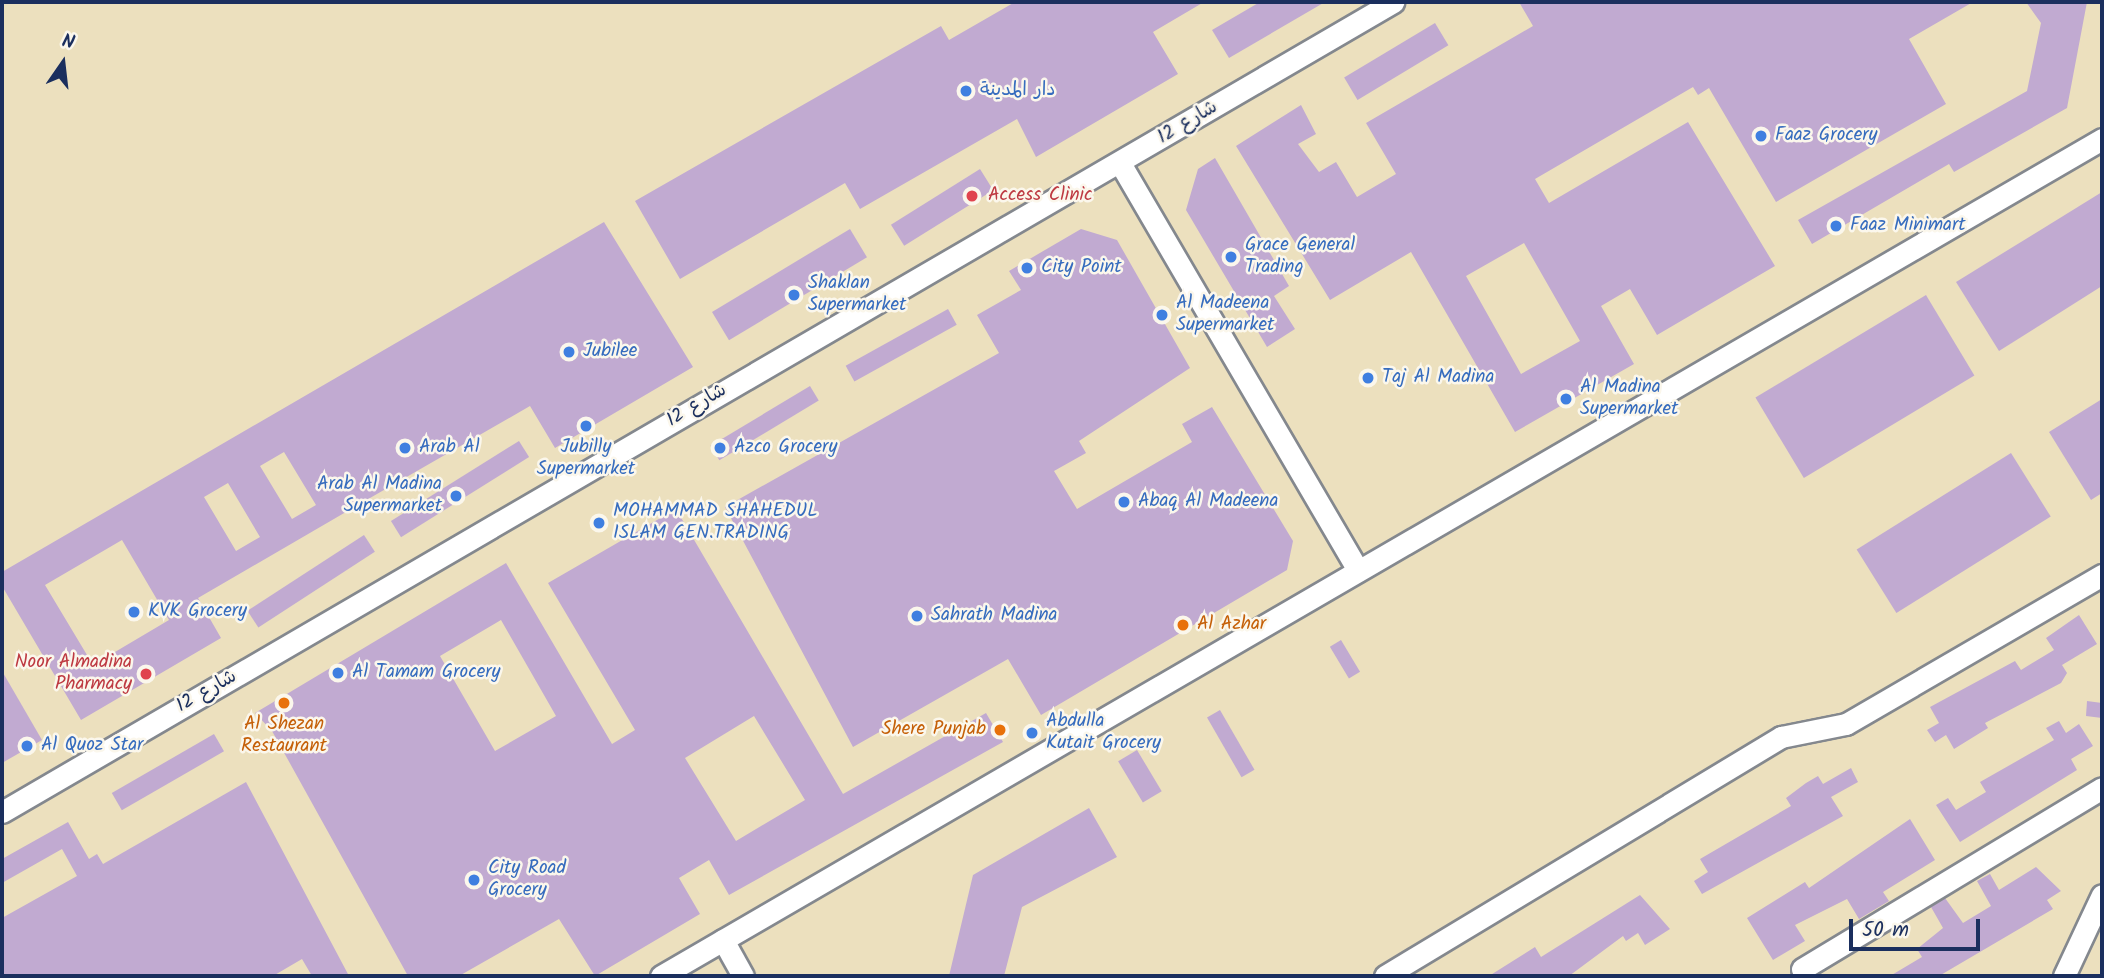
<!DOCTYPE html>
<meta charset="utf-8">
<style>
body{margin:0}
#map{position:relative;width:2104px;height:978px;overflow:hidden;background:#ece0be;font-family:Kalam,"Playpen Sans Arabic",sans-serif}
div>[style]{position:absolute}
.building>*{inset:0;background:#c1aad1;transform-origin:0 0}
.roads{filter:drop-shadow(2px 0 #84888e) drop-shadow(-2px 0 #84888e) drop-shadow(0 2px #84888e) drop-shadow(0 -2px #84888e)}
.minor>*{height:21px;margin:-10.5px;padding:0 10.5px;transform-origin:10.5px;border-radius:10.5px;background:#fff}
.dots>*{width:19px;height:19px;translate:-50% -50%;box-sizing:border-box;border:4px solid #fbf7ec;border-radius:50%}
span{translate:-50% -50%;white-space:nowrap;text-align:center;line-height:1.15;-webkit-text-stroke:5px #fbf7ec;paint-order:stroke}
.shop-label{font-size:19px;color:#366cbe}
.left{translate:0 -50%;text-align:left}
.right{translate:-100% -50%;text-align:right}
.street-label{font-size:19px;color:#1b2f5e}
.health-label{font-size:19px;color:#be3a42}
.food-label{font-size:19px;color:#c56008}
.frame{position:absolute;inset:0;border:4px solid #1b2f5e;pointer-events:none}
.north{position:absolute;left:28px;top:28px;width:70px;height:70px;-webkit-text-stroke:5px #fbf7ec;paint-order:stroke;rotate:14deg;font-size:19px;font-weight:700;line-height:28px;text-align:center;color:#1b2f5e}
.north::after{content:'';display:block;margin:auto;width:24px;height:32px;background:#1b2f5e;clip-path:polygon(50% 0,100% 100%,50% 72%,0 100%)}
.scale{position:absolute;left:1849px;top:919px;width:131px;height:32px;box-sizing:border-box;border:4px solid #1b2f5e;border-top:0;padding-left:9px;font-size:21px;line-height:24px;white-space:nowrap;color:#1b2f5e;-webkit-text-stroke:5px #fbf7ec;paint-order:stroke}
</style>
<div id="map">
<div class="building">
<i style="clip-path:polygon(1015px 2px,1204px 2px,1153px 32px,1178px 74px,1036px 157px,1017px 119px,860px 209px,845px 183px,680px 279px,635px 201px,941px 26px,949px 40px)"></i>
<i style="clip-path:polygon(1260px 2px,1325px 2px,1229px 58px,1212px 30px)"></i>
<i style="clip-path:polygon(evenodd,1519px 2px,1973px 2px,1909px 39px,1946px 104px,1776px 202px,1709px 88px,1698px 95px,1693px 87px,1535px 179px,1549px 203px,1688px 122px,1775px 266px,1657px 335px,1630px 289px,1601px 306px,1634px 364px,1515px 432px,1411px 252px,1330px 300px,1236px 146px,1301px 105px,1316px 134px,1298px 144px,1319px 172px,1336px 162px,1357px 197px,1396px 174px,1366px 123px,1533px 26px,1519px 2px,1524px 243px,1580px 341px,1521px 374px,1466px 276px,1524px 243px)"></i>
<i style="clip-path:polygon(2026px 2px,2087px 2px,2067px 108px,1954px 172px,1949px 164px,1812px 244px,1798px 220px,2027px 91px,2041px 23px)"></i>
<i style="left:1435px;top:23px;width:26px;height:106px;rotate:59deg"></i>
<i style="clip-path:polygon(1215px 158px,1289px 286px,1274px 296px,1295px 329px,1267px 347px,1186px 210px,1198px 169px)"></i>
<i style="left:980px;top:169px;width:25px;height:105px;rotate:58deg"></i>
<i style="clip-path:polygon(2102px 192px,2102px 286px,1999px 351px,1956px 282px)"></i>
<i style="clip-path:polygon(evenodd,604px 222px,693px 367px,555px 448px,530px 406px,370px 498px,198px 598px,221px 638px,81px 720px,2px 586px,2px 572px,604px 222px,284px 452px,316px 505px,292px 519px,260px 466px,284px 452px,604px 222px,228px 483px,260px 537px,236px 551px,204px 497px,228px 483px,604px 222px,122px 540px,169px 620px,93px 665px,45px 585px,122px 540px)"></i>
<i style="left:850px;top:229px;width:33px;height:161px;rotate:59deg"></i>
<i style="clip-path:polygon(1081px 229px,1117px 240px,1190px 368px,1079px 441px,1086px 453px,1054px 471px,1077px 509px,1192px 442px,1182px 424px,1212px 407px,1293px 541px,1287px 570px,1041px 715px,1008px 659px,853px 747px,725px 507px,999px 353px,977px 315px,1021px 290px,1009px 271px)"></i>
<i style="left:1926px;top:295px;width:94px;height:199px;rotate:59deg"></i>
<i style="left:948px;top:309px;width:18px;height:117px;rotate:61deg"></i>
<i style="left:810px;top:386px;width:17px;height:116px;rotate:59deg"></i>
<i style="clip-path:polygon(2102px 399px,2102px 493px,2091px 500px,2049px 432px)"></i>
<i style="left:519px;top:441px;width:19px;height:151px;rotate:58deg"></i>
<i style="left:2011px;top:453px;width:75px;height:182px;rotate:58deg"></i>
<i style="clip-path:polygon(evenodd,676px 509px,843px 794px,986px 713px,1003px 742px,729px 895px,709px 860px,679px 878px,700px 914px,595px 976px,559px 919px,459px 976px,408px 976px,272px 731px,255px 713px,506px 563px,612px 744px,635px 730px,548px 583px,676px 509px,501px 620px,556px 716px,495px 751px,440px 656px,501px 620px,676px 509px,754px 716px,805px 800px,736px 841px,685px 758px,754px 716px)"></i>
<i style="left:364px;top:535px;width:20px;height:139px;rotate:57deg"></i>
<i style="clip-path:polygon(2079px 615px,2097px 644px,2062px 665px,2067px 673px,2061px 683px,1985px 723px,1988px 728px,1954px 749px,1946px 735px,1935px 742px,1927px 730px,1939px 723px,1930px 707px,2015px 661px,2021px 670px,2054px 650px,2046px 638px)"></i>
<i style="left:1341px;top:640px;width:37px;height:13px;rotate:59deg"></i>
<i style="clip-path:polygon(2px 671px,42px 740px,2px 763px)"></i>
<i style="clip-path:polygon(2087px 701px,2102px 703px,2102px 718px,2086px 716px)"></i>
<i style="left:1220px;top:710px;width:69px;height:15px;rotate:60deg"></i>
<i style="clip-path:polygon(2059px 721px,2066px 733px,2079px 724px,2093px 746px,2071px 759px,2077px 770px,1960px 842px,1936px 805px,1948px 798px,1956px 810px,1986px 792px,1980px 782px,2054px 740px,2046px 728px)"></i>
<i style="left:214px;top:734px;width:20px;height:118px;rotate:60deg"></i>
<i style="left:1137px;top:750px;width:48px;height:22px;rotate:59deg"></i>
<i style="clip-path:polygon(1851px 768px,1858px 782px,1831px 797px,1843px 816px,1702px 894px,1694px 881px,1708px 872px,1700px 859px,1791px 806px,1786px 798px,1806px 783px,1818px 776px,1823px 784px)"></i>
<i style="clip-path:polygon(246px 782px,349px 976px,312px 976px,302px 959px,273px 976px,2px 976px,2px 918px,77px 876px,62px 849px,2px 883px,2px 859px,68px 822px,89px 859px,97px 854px,103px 864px)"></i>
<i style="clip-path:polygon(1089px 808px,1117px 857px,1022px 907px,1004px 976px,949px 976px,973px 875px)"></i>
<i style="clip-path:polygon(1910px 819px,1935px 860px,1883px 892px,1889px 901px,1859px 919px,1847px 899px,1795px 925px,1805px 941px,1773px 960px,1747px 918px,1805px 882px,1809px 888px)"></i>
<i style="clip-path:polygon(2036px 867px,2061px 891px,2047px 900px,2053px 909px,1939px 976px,1890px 976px,1922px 957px,1917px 949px,1943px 928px,1931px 907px,1945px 898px,1963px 923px,1991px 906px,1977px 881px,1990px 874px,1999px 890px)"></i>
<i style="clip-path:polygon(1640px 895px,1670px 929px,1645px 945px,1638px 933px,1626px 941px,1623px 936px,1569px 976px,1489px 976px,1535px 947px,1541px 957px)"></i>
</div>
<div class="roads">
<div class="minor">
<i style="left:1120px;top:163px;width:472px;rotate:59.7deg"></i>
<i style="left:2px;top:812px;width:1610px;rotate:-30.21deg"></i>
<i style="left:723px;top:940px;width:41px;rotate:60.9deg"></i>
<i style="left:1802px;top:969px;width:350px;rotate:-31.1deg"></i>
<i style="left:661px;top:976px;width:1666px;rotate:-30.15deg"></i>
<i style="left:1385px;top:976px;width:463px;rotate:-31.1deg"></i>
<i style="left:1781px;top:737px;width:66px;rotate:-11.3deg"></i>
<i style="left:1846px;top:724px;width:296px;rotate:-30.2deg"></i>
<i style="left:2064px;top:976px;width:89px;rotate:-64.9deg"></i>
</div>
</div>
<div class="dots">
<i style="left:966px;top:91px;background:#3f7fe0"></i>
<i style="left:1761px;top:136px;background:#3f7fe0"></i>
<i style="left:972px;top:196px;background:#e0444e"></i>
<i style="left:1836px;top:226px;background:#3f7fe0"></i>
<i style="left:1231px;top:257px;background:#3f7fe0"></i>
<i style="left:1027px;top:268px;background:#3f7fe0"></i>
<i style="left:794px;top:295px;background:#3f7fe0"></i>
<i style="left:1162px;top:315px;background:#3f7fe0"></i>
<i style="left:569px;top:352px;background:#3f7fe0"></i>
<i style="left:1368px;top:378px;background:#3f7fe0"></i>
<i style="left:1566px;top:399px;background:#3f7fe0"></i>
<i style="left:586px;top:426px;background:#3f7fe0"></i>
<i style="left:405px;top:448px;background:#3f7fe0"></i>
<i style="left:720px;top:448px;background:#3f7fe0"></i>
<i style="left:456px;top:496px;background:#3f7fe0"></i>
<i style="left:1124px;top:502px;background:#3f7fe0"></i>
<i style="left:599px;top:523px;background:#3f7fe0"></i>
<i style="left:134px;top:612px;background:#3f7fe0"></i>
<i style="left:917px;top:616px;background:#3f7fe0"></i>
<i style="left:1183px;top:625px;background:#e8710a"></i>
<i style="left:338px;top:673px;background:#3f7fe0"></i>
<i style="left:146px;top:674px;background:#e0444e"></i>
<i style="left:284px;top:703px;background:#e8710a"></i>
<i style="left:1000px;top:730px;background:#e8710a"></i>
<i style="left:1032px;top:733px;background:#3f7fe0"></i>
<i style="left:27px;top:746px;background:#3f7fe0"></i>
<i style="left:474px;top:880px;background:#3f7fe0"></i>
</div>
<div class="shop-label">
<span class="left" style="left:980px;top:91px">دار المدينة</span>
<span class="left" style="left:1775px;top:136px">Faaz Grocery</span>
<span class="left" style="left:1850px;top:226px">Faaz Minimart</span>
<span class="left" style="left:1245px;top:257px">Grace General<br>Trading</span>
<span class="left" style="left:1041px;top:268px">City Point</span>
<span class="left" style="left:808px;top:295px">Shaklan<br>Supermarket</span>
<span class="left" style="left:1176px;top:315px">Al Madeena<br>Supermarket</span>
<span class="left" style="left:583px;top:352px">Jubilee</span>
<span class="left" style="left:1382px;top:378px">Taj Al Madina</span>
<span class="left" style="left:1580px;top:399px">Al Madina<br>Supermarket</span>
<span class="left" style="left:419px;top:448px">Arab Al</span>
<span style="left:586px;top:459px">Jubilly<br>Supermarket</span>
<span class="left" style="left:734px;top:448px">Azco Grocery</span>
<span class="right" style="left:442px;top:496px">Arab Al Madina<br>Supermarket</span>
<span class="left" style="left:1138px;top:502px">Abaq Al Madeena</span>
<span class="left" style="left:613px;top:523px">MOHAMMAD SHAHEDUL<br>ISLAM GEN.TRADING</span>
<span class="left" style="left:148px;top:612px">KVK Grocery</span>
<span class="left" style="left:931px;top:616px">Sahrath Madina</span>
<span class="left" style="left:352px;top:673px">Al Tamam Grocery</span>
<span class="left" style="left:1046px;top:733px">Abdulla<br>Kutait Grocery</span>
<span class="left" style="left:41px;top:746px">Al Quoz Star</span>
<span class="left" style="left:488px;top:880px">City Road<br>Grocery</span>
</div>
<div class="street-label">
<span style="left:1188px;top:123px;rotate:-31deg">شارع 12</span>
<span style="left:697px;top:406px;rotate:-31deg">شارع 12</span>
<span style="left:207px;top:692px;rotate:-30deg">شارع 12</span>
</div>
<div class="health-label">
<span class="left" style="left:988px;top:196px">Access Clinic</span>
<span class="right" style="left:132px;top:674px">Noor Almadina<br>Pharmacy</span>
</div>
<div class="food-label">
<span class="left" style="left:1197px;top:625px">Al Azhar</span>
<span style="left:284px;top:736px">Al Shezan<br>Restaurant</span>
<span class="right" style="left:986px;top:730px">Shere Punjab</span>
</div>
<div class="frame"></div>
<div class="north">N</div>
<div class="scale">50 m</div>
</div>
